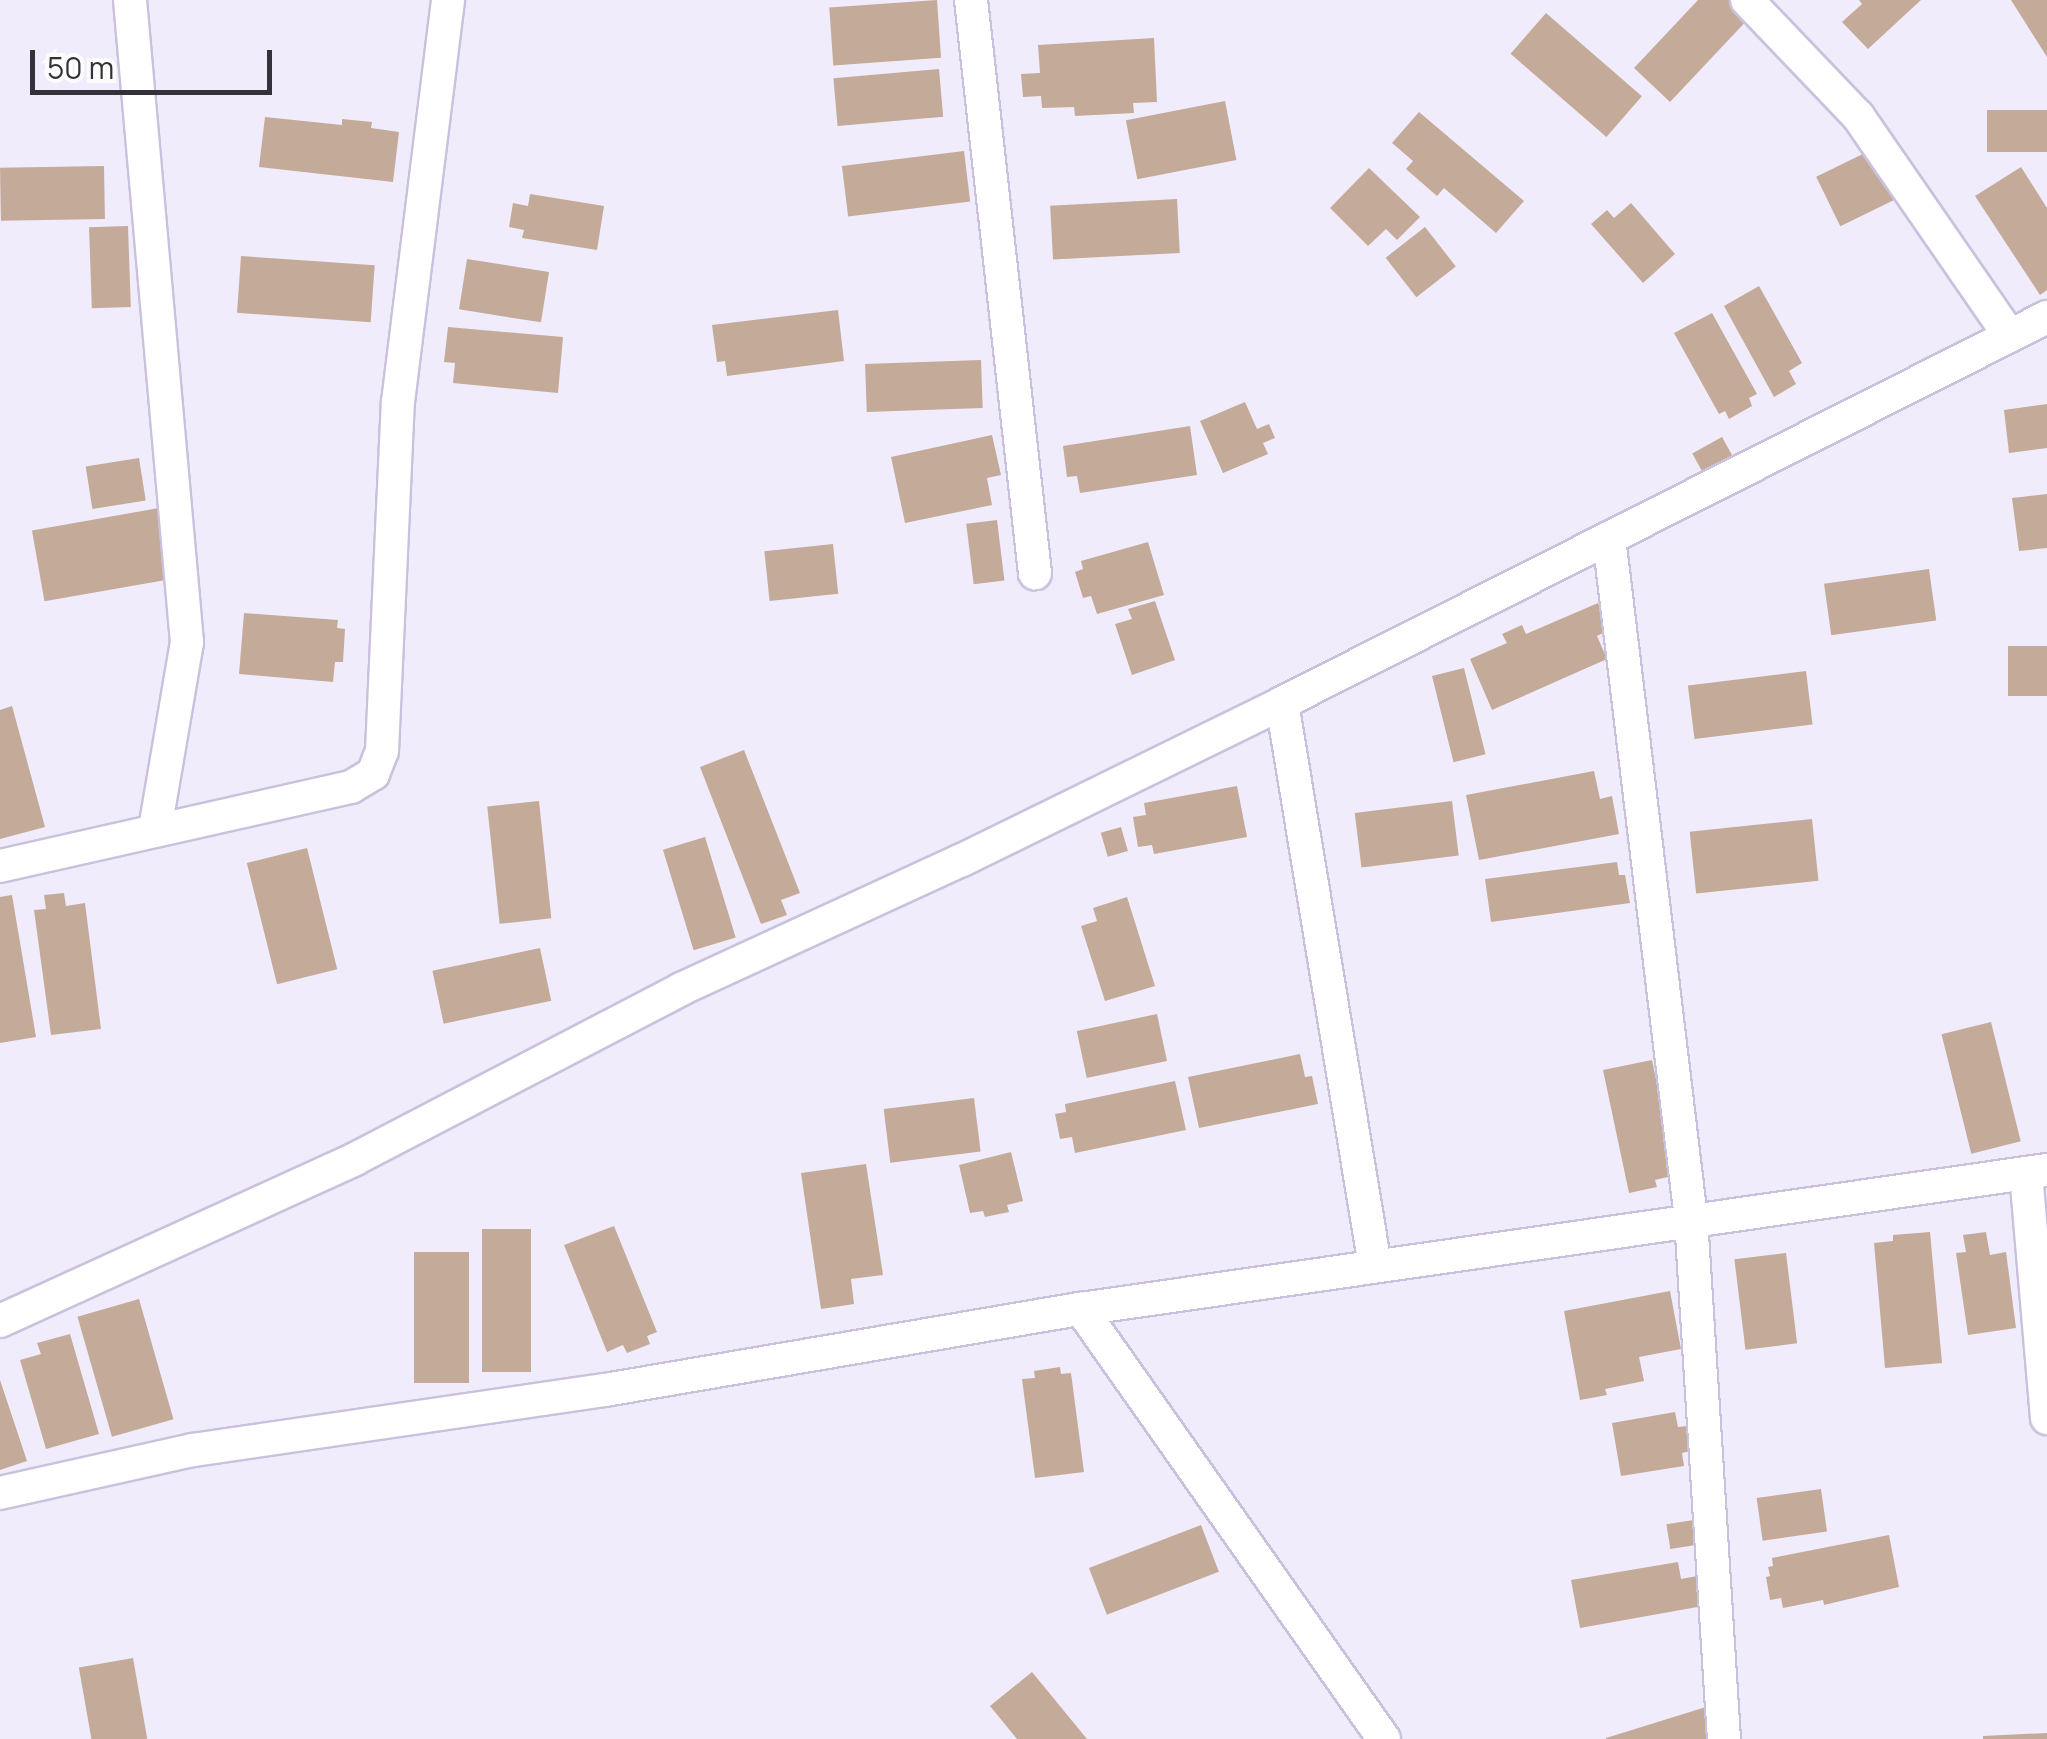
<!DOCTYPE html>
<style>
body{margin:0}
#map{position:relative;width:2047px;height:1739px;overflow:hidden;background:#f1ecfc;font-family:Manrope,sans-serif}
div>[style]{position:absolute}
.building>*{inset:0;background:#c4aa99;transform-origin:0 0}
.roads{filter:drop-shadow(2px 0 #cac1dd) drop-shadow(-2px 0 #cac1dd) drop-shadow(0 2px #cac1dd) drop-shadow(0 -2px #cac1dd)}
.minor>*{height:32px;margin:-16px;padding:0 16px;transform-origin:16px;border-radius:16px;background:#fff}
span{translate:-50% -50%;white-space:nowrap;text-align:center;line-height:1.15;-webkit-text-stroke:8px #fcfcfc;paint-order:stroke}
.scale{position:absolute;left:30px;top:50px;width:242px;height:45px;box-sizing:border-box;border:5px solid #34313b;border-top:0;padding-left:12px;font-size:30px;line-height:35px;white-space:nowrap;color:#34313b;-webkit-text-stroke:8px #fcfcfc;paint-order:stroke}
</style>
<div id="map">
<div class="building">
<i style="left:937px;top:0;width:58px;height:108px;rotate:86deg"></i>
<i style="clip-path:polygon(1698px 0,1737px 0,1752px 15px,1670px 102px,1634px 68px)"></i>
<i style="clip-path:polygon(1859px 0,1921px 0,1868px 49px,1842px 22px,1862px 4px)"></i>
<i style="clip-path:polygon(2011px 0,2047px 0,2047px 57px)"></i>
<i style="left:1546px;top:13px;width:127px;height:54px;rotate:41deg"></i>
<i style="clip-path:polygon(1154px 38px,1157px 102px,1133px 103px,1134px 113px,1075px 116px,1074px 107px,1042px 108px,1041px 96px,1023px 97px,1021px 74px,1040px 73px,1038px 45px)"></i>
<i style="left:939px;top:69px;width:48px;height:106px;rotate:85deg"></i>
<i style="left:1225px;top:101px;width:60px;height:101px;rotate:79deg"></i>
<i style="left:2047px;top:110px;width:42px;height:60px;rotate:90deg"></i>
<i style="clip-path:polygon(1419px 112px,1524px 201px,1496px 233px,1444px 188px,1437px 196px,1406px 169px,1413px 161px,1392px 143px)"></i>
<i style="clip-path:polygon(265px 117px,342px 125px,342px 119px,372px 122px,371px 128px,399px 132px,393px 182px,259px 167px)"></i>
<i style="left:1871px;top:150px;width:55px;height:61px;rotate:64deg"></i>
<i style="left:964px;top:151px;width:51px;height:123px;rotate:83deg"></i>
<i style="left:104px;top:166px;width:53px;height:104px;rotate:89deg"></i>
<i style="clip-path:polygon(2021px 167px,2047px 208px,2047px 290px,2040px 295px,1975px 196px)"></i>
<i style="clip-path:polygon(1369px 168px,1420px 217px,1397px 240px,1386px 229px,1368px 246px,1330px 208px)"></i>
<i style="clip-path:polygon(530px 194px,604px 206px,597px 250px,522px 238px,524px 230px,509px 227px,513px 203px,528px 206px)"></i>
<i style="left:1177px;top:199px;width:54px;height:127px;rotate:87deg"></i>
<i style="clip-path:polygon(1631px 203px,1675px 254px,1643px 283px,1591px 224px,1607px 210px,1614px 218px)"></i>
<i style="left:128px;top:226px;width:81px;height:39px;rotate:88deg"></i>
<i style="left:1425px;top:227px;width:50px;height:50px;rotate:52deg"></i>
<i style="left:241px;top:256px;width:134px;height:57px;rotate:4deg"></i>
<i style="left:467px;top:259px;width:83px;height:51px;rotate:9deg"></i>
<i style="clip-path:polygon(1759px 286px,1802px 363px,1789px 371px,1796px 384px,1774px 397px,1724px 306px)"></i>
<i style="clip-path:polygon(838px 310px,844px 361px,727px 376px,725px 361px,717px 362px,712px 325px)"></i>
<i style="clip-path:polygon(1712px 313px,1757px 394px,1749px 398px,1752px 406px,1729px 419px,1725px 411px,1719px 414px,1674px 333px)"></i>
<i style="clip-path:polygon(448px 327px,563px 337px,558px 393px,453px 383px,455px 363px,444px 362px)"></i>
<i style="left:981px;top:360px;width:48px;height:116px;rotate:88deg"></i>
<i style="clip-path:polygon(1245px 402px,1257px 429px,1269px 424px,1275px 438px,1263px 443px,1268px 454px,1223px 473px,1200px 421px)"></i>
<i style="clip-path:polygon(2047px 404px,2047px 448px,2009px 453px,2004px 410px)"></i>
<i style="clip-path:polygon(1190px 426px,1197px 475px,1080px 493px,1077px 476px,1067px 477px,1063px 446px)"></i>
<i style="clip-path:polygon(992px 435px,1001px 475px,987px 478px,992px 505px,905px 523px,891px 457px)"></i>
<i style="left:1722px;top:437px;width:25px;height:34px;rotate:61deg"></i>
<i style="left:139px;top:458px;width:43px;height:54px;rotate:81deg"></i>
<i style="clip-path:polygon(2047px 494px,2047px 548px,2019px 551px,2012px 498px)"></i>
<i style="left:159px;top:508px;width:72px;height:129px;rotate:80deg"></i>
<i style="left:997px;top:520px;width:61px;height:31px;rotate:83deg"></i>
<i style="clip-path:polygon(1148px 542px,1164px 595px,1097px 614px,1091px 596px,1083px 598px,1075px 572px,1083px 569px,1081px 561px)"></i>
<i style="left:833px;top:544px;width:50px;height:69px;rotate:84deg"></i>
<i style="left:1929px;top:569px;width:52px;height:106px;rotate:82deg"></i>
<i style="clip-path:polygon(1155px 601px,1175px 660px,1132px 675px,1115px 624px,1132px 619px,1128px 609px)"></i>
<i style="clip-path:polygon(1598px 603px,1609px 630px,1597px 636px,1607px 659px,1492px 710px,1470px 659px,1507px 643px,1502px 634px,1522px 625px,1526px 634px)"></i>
<i style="clip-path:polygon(244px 613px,338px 620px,337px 628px,345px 629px,343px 662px,335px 662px,333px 682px,239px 674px)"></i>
<i style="left:2047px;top:646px;width:50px;height:39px;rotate:90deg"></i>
<i style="left:1464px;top:668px;width:89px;height:33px;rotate:76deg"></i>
<i style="left:1806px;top:671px;width:54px;height:119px;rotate:83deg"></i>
<i style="clip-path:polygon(12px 706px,45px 827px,0 839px,0 710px)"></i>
<i style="clip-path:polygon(744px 750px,800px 893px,781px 900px,787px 915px,761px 924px,700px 767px)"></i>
<i style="clip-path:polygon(1594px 771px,1600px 799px,1612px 796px,1619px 834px,1479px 860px,1466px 795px)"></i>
<i style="clip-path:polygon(1237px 786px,1247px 837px,1154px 854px,1152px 845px,1138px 847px,1133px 817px,1146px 815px,1144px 803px)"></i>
<i style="left:539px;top:801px;width:118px;height:52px;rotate:84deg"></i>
<i style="left:1452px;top:801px;width:55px;height:98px;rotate:83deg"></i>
<i style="left:1812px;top:819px;width:62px;height:123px;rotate:84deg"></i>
<i style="left:1121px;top:827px;width:25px;height:21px;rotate:74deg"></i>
<i style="left:705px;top:837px;width:105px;height:44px;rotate:73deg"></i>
<i style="left:307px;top:848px;width:125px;height:62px;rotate:76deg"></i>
<i style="clip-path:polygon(1617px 862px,1619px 875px,1625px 875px,1630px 903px,1491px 922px,1485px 879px)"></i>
<i style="clip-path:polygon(64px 893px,66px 906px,85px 903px,101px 1029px,51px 1035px,34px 910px,46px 909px,44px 895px)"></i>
<i style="clip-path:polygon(12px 895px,36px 1037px,0 1043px,0 897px)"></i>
<i style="clip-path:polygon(1127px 897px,1155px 986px,1105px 1001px,1081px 926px,1097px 921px,1093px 908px)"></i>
<i style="left:540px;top:948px;width:54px;height:110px;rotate:78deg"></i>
<i style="left:1157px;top:1014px;width:48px;height:82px;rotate:78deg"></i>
<i style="left:1991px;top:1022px;width:123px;height:51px;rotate:76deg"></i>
<i style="clip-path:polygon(1300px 1054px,1305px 1077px,1312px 1076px,1318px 1104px,1199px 1128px,1188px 1077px)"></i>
<i style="clip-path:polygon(1652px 1060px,1676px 1175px,1655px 1180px,1657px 1187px,1629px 1193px,1603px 1070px)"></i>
<i style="clip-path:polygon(1175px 1081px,1186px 1130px,1075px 1153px,1072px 1137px,1060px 1139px,1055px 1114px,1066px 1112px,1065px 1104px)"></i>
<i style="left:974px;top:1098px;width:54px;height:91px;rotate:83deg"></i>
<i style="clip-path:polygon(1011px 1152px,1023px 1201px,1007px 1205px,1009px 1212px,985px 1217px,983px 1211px,970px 1213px,959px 1165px)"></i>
<i style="clip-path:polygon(866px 1164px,883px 1275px,851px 1279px,854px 1304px,821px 1309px,801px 1173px)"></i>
<i style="clip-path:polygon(614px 1226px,657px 1332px,647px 1336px,650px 1344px,627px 1353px,623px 1345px,607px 1352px,564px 1245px)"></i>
<i style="left:531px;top:1229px;width:143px;height:49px;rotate:90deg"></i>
<i style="clip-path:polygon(1930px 1232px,1942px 1363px,1885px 1368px,1874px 1243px,1893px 1241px,1893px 1235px)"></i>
<i style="clip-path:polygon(1986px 1232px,1990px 1255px,2006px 1252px,2016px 1328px,1968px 1335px,1956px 1253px,1966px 1252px,1963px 1235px)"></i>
<i style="left:414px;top:1252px;width:55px;height:131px"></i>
<i style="left:1786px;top:1253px;width:91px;height:52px;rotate:83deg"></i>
<i style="clip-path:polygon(1670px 1291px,1681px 1349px,1639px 1357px,1644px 1381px,1605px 1389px,1607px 1395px,1580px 1400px,1564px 1311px)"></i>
<i style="left:139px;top:1299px;width:125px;height:64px;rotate:74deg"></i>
<i style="clip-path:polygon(70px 1334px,99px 1434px,46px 1449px,20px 1360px,41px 1354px,37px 1343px)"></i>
<i style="clip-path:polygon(1060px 1367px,1061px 1374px,1071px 1373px,1084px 1472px,1035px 1478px,1022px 1379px,1035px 1378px,1034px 1371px)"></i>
<i style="clip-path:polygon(0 1380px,27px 1461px,0 1470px)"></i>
<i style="clip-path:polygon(1675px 1412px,1678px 1427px,1687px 1426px,1690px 1451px,1682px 1453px,1684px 1466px,1621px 1476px,1612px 1423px)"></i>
<i style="left:1821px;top:1489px;width:43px;height:65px;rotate:82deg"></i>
<i style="left:1700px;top:1519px;width:25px;height:34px;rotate:81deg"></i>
<i style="left:1201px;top:1525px;width:50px;height:120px;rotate:69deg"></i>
<i style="clip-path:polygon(1889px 1535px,1899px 1587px,1824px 1605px,1823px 1600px,1783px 1608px,1781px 1598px,1770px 1600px,1766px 1577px,1770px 1576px,1768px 1567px,1773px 1566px,1772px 1558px)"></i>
<i style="clip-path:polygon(1678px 1562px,1681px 1579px,1697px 1576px,1703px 1606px,1580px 1628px,1571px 1580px)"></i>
<i style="left:133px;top:1658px;width:82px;height:55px;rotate:80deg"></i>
<i style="clip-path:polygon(1032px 1672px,1087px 1739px,1017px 1739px,990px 1706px)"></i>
<i style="clip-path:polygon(1706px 1707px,1716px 1739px,1606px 1739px,1606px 1738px)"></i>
<i style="clip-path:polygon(2047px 1733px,2047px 1739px,1983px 1739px,1983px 1736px)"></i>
</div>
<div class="roads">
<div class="minor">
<i style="left:130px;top:0;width:645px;rotate:84.93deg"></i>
<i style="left:187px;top:642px;width:190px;rotate:99.7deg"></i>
<i style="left:971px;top:0;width:577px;rotate:83.63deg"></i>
<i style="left:1747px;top:0;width:161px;rotate:46.3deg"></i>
<i style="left:1858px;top:116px;width:267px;rotate:55.4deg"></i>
<i style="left:1609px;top:538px;width:686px;rotate:83.13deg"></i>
<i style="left:1691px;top:1219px;width:521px;rotate:86.37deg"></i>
<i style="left:1282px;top:703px;width:571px;rotate:80.62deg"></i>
<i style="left:0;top:866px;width:360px;rotate:-12.7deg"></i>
<i style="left:351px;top:787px;width:26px;rotate:-31deg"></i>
<i style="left:373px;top:774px;width:25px;rotate:-69deg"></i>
<i style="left:382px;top:751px;width:349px;rotate:-87.4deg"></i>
<i style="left:398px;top:402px;width:405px;rotate:-82.9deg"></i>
<i style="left:2026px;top:1173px;width:246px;rotate:85.1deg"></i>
<i style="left:1081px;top:1309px;width:526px;rotate:54.83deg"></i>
<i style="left:0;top:1321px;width:390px;rotate:-24.5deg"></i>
<i style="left:355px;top:1159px;width:368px;rotate:-27.5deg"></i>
<i style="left:681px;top:989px;width:309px;rotate:-24.7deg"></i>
<i style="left:962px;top:860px;width:356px;rotate:-26.1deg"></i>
<i style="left:1282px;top:703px;width:857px;rotate:-26.77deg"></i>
<i style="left:0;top:1493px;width:198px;rotate:-12.6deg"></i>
<i style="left:193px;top:1450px;width:416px;rotate:-8.3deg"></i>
<i style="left:605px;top:1390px;width:483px;rotate:-9.7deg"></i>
<i style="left:1081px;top:1309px;width:976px;rotate:-8.19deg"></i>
</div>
</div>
<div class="scale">50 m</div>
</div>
